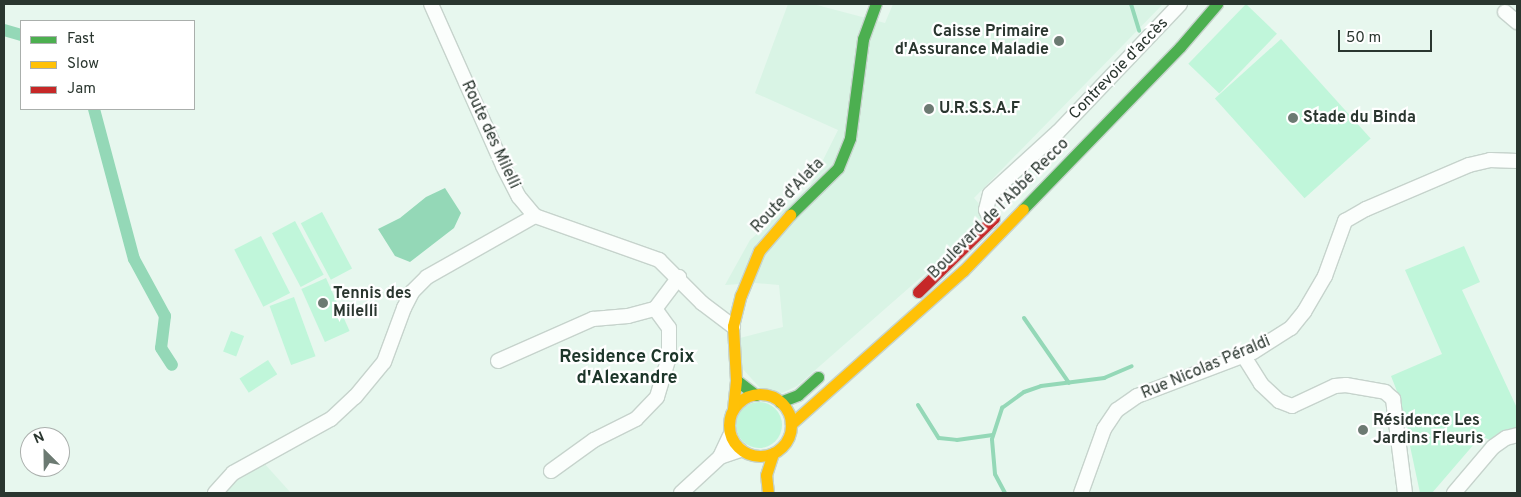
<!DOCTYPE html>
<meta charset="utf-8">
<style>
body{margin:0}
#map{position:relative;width:1521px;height:497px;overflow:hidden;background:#e7f7ee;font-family:Overpass,sans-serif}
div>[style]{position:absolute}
.built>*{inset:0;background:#d9f4e5}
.green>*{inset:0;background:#c0f6da;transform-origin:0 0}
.round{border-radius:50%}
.water>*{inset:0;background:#94d8b7}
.stream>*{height:4px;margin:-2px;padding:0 2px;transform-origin:2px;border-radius:2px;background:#94d8b7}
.canal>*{height:12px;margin:-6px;padding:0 6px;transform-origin:6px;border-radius:6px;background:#94d8b7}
.roads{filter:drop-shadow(1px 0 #c6d3cc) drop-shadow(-1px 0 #c6d3cc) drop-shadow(0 1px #c6d3cc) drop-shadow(0 -1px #c6d3cc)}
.street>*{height:14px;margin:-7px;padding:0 7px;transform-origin:7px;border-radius:7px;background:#fbfefc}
.fast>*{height:11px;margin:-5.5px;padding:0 5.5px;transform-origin:5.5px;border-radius:5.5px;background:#4caf50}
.slow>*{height:11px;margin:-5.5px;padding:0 5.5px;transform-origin:5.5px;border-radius:5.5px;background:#ffc107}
.slow>.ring{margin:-5.5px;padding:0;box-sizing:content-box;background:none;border:11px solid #ffc107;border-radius:50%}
.jam>*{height:11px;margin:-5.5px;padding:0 5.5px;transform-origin:5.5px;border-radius:5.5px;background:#c62828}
.dots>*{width:14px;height:14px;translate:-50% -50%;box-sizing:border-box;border:2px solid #fff;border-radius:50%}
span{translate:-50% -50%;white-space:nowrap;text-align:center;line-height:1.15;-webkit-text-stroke:4.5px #fff;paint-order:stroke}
.poi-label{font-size:16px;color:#2a362f;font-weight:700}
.right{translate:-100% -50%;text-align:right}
.left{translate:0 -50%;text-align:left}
.street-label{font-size:16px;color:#2a362f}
.neighbourhood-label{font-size:18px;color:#1c3529;font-weight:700}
.frame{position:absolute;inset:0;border:5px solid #2a362f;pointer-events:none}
.legend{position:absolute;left:20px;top:20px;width:175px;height:90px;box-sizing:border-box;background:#fff;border:1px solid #aaafac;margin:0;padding:6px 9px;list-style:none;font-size:15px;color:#2a362f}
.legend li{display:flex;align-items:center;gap:10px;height:25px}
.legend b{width:25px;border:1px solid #aaafac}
.north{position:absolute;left:20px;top:427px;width:50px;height:50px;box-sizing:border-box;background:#fff;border:1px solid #aaafac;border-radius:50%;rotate:337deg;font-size:14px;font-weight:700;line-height:20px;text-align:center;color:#2a362f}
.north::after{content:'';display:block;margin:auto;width:18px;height:22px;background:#6c7a72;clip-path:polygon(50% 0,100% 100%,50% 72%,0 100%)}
.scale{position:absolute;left:1338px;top:30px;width:94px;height:22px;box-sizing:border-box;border:2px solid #2a362f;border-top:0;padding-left:6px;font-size:15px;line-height:18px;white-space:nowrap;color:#2a362f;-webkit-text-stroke:4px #fff;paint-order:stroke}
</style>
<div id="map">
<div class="built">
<i style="clip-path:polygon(788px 4px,813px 4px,885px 23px,893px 4px,1163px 4px,974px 198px,986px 212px,975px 230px,797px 386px,782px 393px,761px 389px,741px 367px,740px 338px,783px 327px,779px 285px,755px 283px,725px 285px,750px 240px,810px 186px,838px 130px,755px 93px)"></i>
<i style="clip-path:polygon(263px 462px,291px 493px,227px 493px,234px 481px)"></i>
</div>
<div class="green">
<i style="left:1246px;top:4px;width:43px;height:83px;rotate:44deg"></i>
<i style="left:1281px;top:39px;width:134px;height:89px;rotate:48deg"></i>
<i style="left:322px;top:212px;width:64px;height:24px;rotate:62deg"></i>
<i style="left:295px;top:221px;width:61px;height:26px;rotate:62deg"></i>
<i style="left:261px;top:236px;width:64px;height:30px;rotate:63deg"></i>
<i style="clip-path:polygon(1464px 246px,1480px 282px,1462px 290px,1517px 408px,1517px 430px,1507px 430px,1492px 441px,1481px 436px,1432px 493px,1420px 493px,1400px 399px,1391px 376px,1442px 354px,1405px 270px)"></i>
<i style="left:326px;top:278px;width:58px;height:27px;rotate:66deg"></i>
<i style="left:294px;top:297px;width:63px;height:26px;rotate:70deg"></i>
<i style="left:231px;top:331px;width:14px;height:22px;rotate:21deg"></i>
<i style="left:268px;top:360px;width:17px;height:34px;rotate:57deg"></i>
<i class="round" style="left:736px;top:402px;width:46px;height:46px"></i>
</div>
<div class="water">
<i style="clip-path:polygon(445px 188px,461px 213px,454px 228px,410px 262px,395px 256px,378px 229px,400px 218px,426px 197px)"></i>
</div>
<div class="stream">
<i style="left:1131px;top:4px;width:28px;rotate:73deg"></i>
<i style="left:1024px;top:318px;width:79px;rotate:55.3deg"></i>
<i style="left:918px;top:405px;width:39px;rotate:58deg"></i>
<i style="left:939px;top:438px;width:18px;rotate:6deg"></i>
<i style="left:957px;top:440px;width:36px;rotate:-8deg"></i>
<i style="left:1005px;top:493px;width:21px;rotate:-118deg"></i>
<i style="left:995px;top:474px;width:35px;rotate:-95deg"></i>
<i style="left:992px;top:439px;width:33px;rotate:-72deg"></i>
<i style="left:1002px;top:408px;width:27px;rotate:-36deg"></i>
<i style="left:1024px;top:392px;width:18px;rotate:-19deg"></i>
<i style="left:1041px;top:386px;width:64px;rotate:-7.2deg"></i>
<i style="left:1104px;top:378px;width:30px;rotate:-23deg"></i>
</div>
<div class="canal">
<i style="left:4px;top:30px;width:18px;rotate:16deg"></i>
<i style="left:94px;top:109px;width:155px;rotate:75.1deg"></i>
<i style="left:134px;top:259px;width:65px;rotate:61.5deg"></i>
<i style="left:165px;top:316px;width:32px;rotate:97deg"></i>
<i style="left:161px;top:348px;width:20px;rotate:57deg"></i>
</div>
<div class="roads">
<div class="street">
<i style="left:431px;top:4px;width:177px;rotate:66deg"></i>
<i style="left:503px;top:166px;width:35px;rotate:63deg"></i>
<i style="left:519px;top:197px;width:25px;rotate:50deg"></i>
<i style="left:535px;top:216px;width:132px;rotate:19.5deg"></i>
<i style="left:659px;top:260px;width:61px;rotate:45deg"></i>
<i style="left:702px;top:303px;width:39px;rotate:37deg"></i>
<i style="left:1505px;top:12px;width:16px;rotate:40deg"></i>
<i style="left:991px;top:221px;width:12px;rotate:-114deg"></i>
<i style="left:986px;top:210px;width:16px;rotate:-76deg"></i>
<i style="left:990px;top:194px;width:92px;rotate:-42.4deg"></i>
<i style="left:1058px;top:132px;width:177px;rotate:-46.4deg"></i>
<i style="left:1243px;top:355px;width:34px;rotate:58deg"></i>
<i style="left:1261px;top:384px;width:25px;rotate:43deg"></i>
<i style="left:1279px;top:401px;width:14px;rotate:21deg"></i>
<i style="left:1292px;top:406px;width:47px;rotate:-24.9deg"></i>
<i style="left:1335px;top:386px;width:11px;rotate:-5deg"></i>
<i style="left:1346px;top:385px;width:40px;rotate:10deg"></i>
<i style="left:1385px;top:392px;width:11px;rotate:41deg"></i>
<i style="left:1393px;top:399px;width:8px;rotate:83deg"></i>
<i style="left:1394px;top:407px;width:87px;rotate:82.7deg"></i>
<i style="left:498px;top:361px;width:104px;rotate:-23.9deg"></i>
<i style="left:593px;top:319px;width:35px;rotate:-5deg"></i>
<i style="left:628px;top:316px;width:28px;rotate:-15deg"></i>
<i style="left:655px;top:309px;width:40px;rotate:-53deg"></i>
<i style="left:720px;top:457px;width:21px;rotate:-19deg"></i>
<i style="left:551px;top:471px;width:53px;rotate:-35.8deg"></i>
<i style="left:594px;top:440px;width:47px;rotate:-26.6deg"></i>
<i style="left:636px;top:419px;width:30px;rotate:-46deg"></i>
<i style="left:657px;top:397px;width:42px;rotate:-73.3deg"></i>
<i style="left:669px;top:357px;width:29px;rotate:-90deg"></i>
<i style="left:669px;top:328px;width:24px;rotate:-126deg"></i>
<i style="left:215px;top:493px;width:27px;rotate:-48deg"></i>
<i style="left:233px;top:473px;width:112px;rotate:-28.9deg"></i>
<i style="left:331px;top:419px;width:33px;rotate:-43deg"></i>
<i style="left:355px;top:397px;width:45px;rotate:-50.4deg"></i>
<i style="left:384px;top:362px;width:58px;rotate:-69.7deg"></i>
<i style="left:404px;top:308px;width:18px;rotate:-63deg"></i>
<i style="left:412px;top:292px;width:21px;rotate:-45deg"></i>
<i style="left:427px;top:277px;width:124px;rotate:-29.5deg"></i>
<i style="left:681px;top:493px;width:53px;rotate:-42.7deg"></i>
<i style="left:720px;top:457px;width:23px;rotate:-65deg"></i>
<i style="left:1081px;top:493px;width:68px;rotate:-70.2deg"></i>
<i style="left:1104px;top:429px;width:23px;rotate:-56deg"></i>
<i style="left:1117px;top:410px;width:24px;rotate:-35deg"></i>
<i style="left:1137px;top:396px;width:124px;rotate:-20.8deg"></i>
<i style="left:1253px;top:352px;width:45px;rotate:-32.3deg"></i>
<i style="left:1291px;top:328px;width:21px;rotate:-51deg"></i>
<i style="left:1304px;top:312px;width:42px;rotate:-59.7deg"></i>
<i style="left:1325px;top:276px;width:59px;rotate:-70deg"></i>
<i style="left:1345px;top:221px;width:24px;rotate:-30deg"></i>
<i style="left:1366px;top:209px;width:112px;rotate:-23.1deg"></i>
<i style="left:1469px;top:165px;width:22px;rotate:-13deg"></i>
<i style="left:1490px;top:160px;width:27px;rotate:2deg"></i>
<i style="left:1454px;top:493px;width:60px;rotate:-49.7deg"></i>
<i style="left:1493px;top:447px;width:16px;rotate:-35deg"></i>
<i style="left:1506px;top:438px;width:11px;rotate:-15deg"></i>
</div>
<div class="fast">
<i style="left:1023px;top:209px;width:226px;rotate:-45.9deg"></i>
<i style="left:1180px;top:47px;width:57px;rotate:-49.3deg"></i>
<i style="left:790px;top:215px;width:67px;rotate:-44.4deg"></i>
<i style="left:838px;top:168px;width:32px;rotate:-68deg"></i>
<i style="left:850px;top:138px;width:100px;rotate:-82.5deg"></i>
<i style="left:863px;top:39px;width:37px;rotate:-70deg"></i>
<i style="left:736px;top:380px;width:25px;rotate:37deg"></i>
<i style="left:780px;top:402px;width:19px;rotate:-21deg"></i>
<i style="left:798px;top:395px;width:27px;rotate:-42deg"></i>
</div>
<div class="slow">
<i class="ring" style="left:729px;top:394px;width:51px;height:51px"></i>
<i style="left:733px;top:409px;width:29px;rotate:-84deg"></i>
<i style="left:736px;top:380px;width:54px;rotate:-93.2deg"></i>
<i style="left:733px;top:326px;width:32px;rotate:-76deg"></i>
<i style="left:741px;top:295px;width:48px;rotate:-67.8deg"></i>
<i style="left:759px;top:251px;width:48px;rotate:-49.3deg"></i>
<i style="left:791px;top:424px;width:230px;rotate:-41.7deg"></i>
<i style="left:963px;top:271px;width:86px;rotate:-45.9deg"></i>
<i style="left:768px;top:493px;width:18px;rotate:-96deg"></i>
<i style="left:766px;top:475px;width:23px;rotate:-72deg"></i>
</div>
<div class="jam">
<i style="left:918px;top:292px;width:106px;rotate:-44.2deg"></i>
</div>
</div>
<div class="dots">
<i style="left:1059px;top:41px;background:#6c7a72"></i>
<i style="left:929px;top:109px;background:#6c7a72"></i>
<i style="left:1293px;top:118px;background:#6c7a72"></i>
<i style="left:323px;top:303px;background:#6c7a72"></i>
<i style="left:1363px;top:430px;background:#6c7a72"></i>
</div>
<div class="poi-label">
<span class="right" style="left:1049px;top:41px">Caisse Primaire<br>d'Assurance Maladie</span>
<span class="left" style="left:939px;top:109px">U.R.S.S.A.F</span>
<span class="left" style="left:1303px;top:118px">Stade du Binda</span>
<span class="left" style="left:333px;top:303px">Tennis des<br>Milelli</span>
<span class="left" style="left:1373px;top:430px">Résidence Les<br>Jardins Fleuris</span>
</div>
<div class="street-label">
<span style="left:1119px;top:69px;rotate:-46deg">Contrevoie d'accès</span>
<span style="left:490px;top:135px;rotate:65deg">Route des Milelli</span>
<span style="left:788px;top:196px;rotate:-46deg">Route d'Alata</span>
<span style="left:999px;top:209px;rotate:-45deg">Boulevard de l'Abbé Recco</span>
<span style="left:1206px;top:368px;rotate:-23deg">Rue Nicolas Péraldi</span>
</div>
<div class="neighbourhood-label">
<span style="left:627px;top:369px">Residence Croix<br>d'Alexandre</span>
</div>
<div class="frame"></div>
<ul class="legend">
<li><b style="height:6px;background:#4caf50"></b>Fast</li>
<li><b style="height:6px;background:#ffc107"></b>Slow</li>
<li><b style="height:6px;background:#c62828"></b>Jam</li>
</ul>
<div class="north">N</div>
<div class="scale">50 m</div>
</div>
